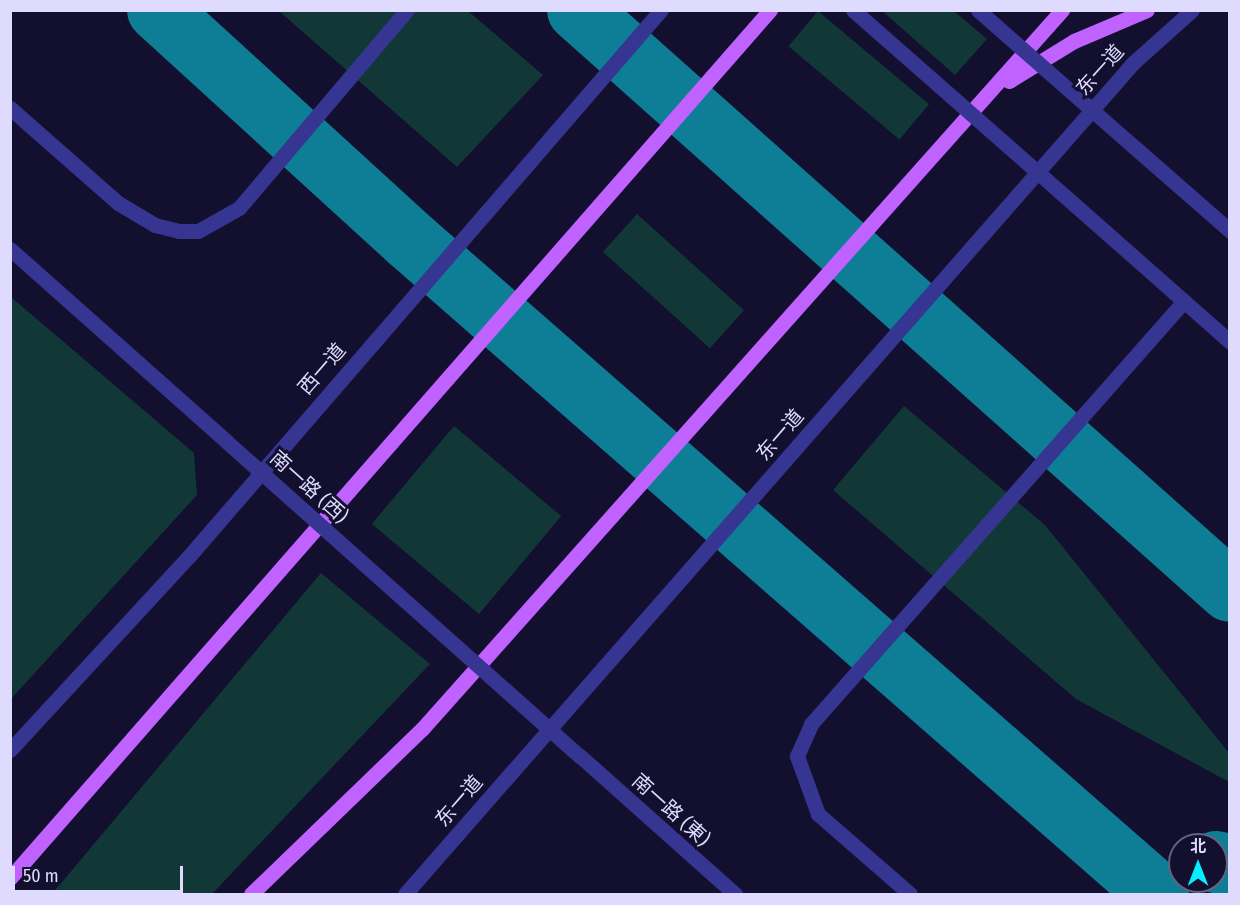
<!DOCTYPE html>
<meta charset="utf-8">
<style>
body{margin:0}
#map{position:relative;width:1240px;height:905px;overflow:hidden;background:#130f2e;font-family:"Fira Sans Condensed","Noto Sans SC",sans-serif}
div>[style]{position:absolute}
.green>*{inset:0;background:#113836;transform-origin:0 0}
.taxiway>*{height:62px;margin:-31px;padding:0 31px;transform-origin:31px;border-radius:31px;background:#0d7e96}
.minor>*{height:15px;margin:-7.5px;padding:0 7.5px;transform-origin:7.5px;border-radius:7.5px;background:#363591}
.major>*{height:15px;margin:-7.5px;padding:0 7.5px;transform-origin:7.5px;border-radius:7.5px;background:#c062ff}
.minor-bridge>*{height:15px;margin:-7.5px;padding:0 7.5px;transform-origin:7.5px;border-radius:7.5px;background:#363591}
span{translate:-50% -50%;white-space:nowrap;text-align:center;line-height:1.15;-webkit-text-stroke:6px #130f2e;paint-order:stroke}
.street-label{font-size:20px;color:#dfdbff}
.frame{position:absolute;inset:0;border:12px solid #dfdbff;pointer-events:none}
.north{position:absolute;left:1168px;top:833px;width:60px;height:60px;box-sizing:border-box;background:#130f2e;border:2px solid #656182;border-radius:50%;rotate:0deg;font-size:16px;font-weight:700;line-height:24px;text-align:center;color:#dfdbff}
.north::after{content:'';display:block;margin:auto;width:21px;height:27px;background:#07edff;clip-path:polygon(50% 0,100% 100%,50% 72%,0 100%)}
.scale{position:absolute;left:12px;top:866px;width:171px;height:27px;box-sizing:border-box;border:3px solid #dfdbff;border-top:0;padding-left:8px;font-size:18px;line-height:21px;white-space:nowrap;color:#dfdbff;-webkit-text-stroke:4px #130f2e;paint-order:stroke}
</style>
<div id="map">
<div class="green">
<i style="clip-path:polygon(279px 11px,468px 11px,543px 75px,457px 167px)"></i>
<i style="left:818px;top:11px;width:145px;height:46px;rotate:40deg"></i>
<i style="clip-path:polygon(882px 11px,954px 11px,987px 39px,955px 75px)"></i>
<i style="left:637px;top:214px;width:144px;height:51px;rotate:42deg"></i>
<i style="clip-path:polygon(11px 297px,194px 453px,197px 495px,11px 699px)"></i>
<i style="clip-path:polygon(904px 406px,1045px 525px,1229px 753px,1229px 782px,1076px 699px,833px 490px)"></i>
<i style="left:454px;top:426px;width:140px;height:128px;rotate:40deg"></i>
<i style="clip-path:polygon(321px 573px,430px 664px,212px 894px,52px 894px)"></i>
</div>
<div class="taxiway">
<i style="left:158px;top:10px;width:343px;rotate:42.4deg"></i>
<i style="left:411px;top:241px;width:992px;rotate:41.16deg"></i>
<i style="left:578px;top:10px;width:873px;rotate:41.7deg"></i>
<i style="left:1216px;top:862px;width:14px;rotate:12deg"></i>
</div>
<div class="minor">
<i style="left:10px;top:108px;width:144px;rotate:41.3deg"></i>
<i style="left:118px;top:203px;width:43px;rotate:30.7deg"></i>
<i style="left:155px;top:225px;width:25px;rotate:14deg"></i>
<i style="left:179px;top:231px;width:19px"></i>
<i style="left:198px;top:231px;width:47px;rotate:-29.3deg"></i>
<i style="left:239px;top:208px;width:260px;rotate:-49.7deg"></i>
<i style="left:1133px;top:146px;width:129px;rotate:41.2deg"></i>
<i style="left:1059px;top:191px;width:228px;rotate:41.4deg"></i>
<i style="left:10px;top:249px;width:290px;rotate:41.6deg"></i>
<i style="left:10px;top:750px;width:265px;rotate:-47.3deg"></i>
<i style="left:190px;top:555px;width:720px;rotate:-49.17deg"></i>
<i style="left:580px;top:756px;width:208px;rotate:41.7deg"></i>
<i style="left:405px;top:894px;width:1105px;rotate:-48.78deg"></i>
<i style="left:1133px;top:63px;width:79px;rotate:-41.9deg"></i>
<i style="left:910px;top:894px;width:122px;rotate:-139deg"></i>
<i style="left:818px;top:814px;width:62px;rotate:-109.9deg"></i>
<i style="left:797px;top:756px;width:35px;rotate:-66deg"></i>
<i style="left:811px;top:724px;width:564px;rotate:-48.59deg"></i>
</div>
<div class="major">
<i style="left:1009px;top:81px;width:76px;rotate:-31.6deg"></i>
<i style="left:1074px;top:41px;width:79px;rotate:-23deg"></i>
<i style="left:10px;top:878px;width:1154px;rotate:-48.8deg"></i>
<i style="left:251px;top:894px;width:238px;rotate:-44deg"></i>
<i style="left:422px;top:729px;width:963px;rotate:-48.33deg"></i>
</div>
<div class="minor-bridge">
<i style="left:853px;top:10px;width:274px;rotate:41.3deg"></i>
<i style="left:978px;top:10px;width:206px;rotate:41.3deg"></i>
<i style="left:227px;top:442px;width:472px;rotate:41.7deg"></i>
</div>
<div class="street-label">
<span style="left:1100px;top:70px;rotate:-48deg">东一道</span>
<span style="left:322px;top:369px;rotate:-49deg">西一道</span>
<span style="left:780px;top:435px;rotate:-49deg">东一道</span>
<span style="left:309px;top:487px;rotate:42deg">南一路 (西)</span>
<span style="left:459px;top:801px;rotate:-49deg">东一道</span>
<span style="left:671px;top:810px;rotate:42deg">南一路 (東)</span>
</div>
<div class="frame"></div>
<div class="north">北</div>
<div class="scale">50 m</div>
</div>
